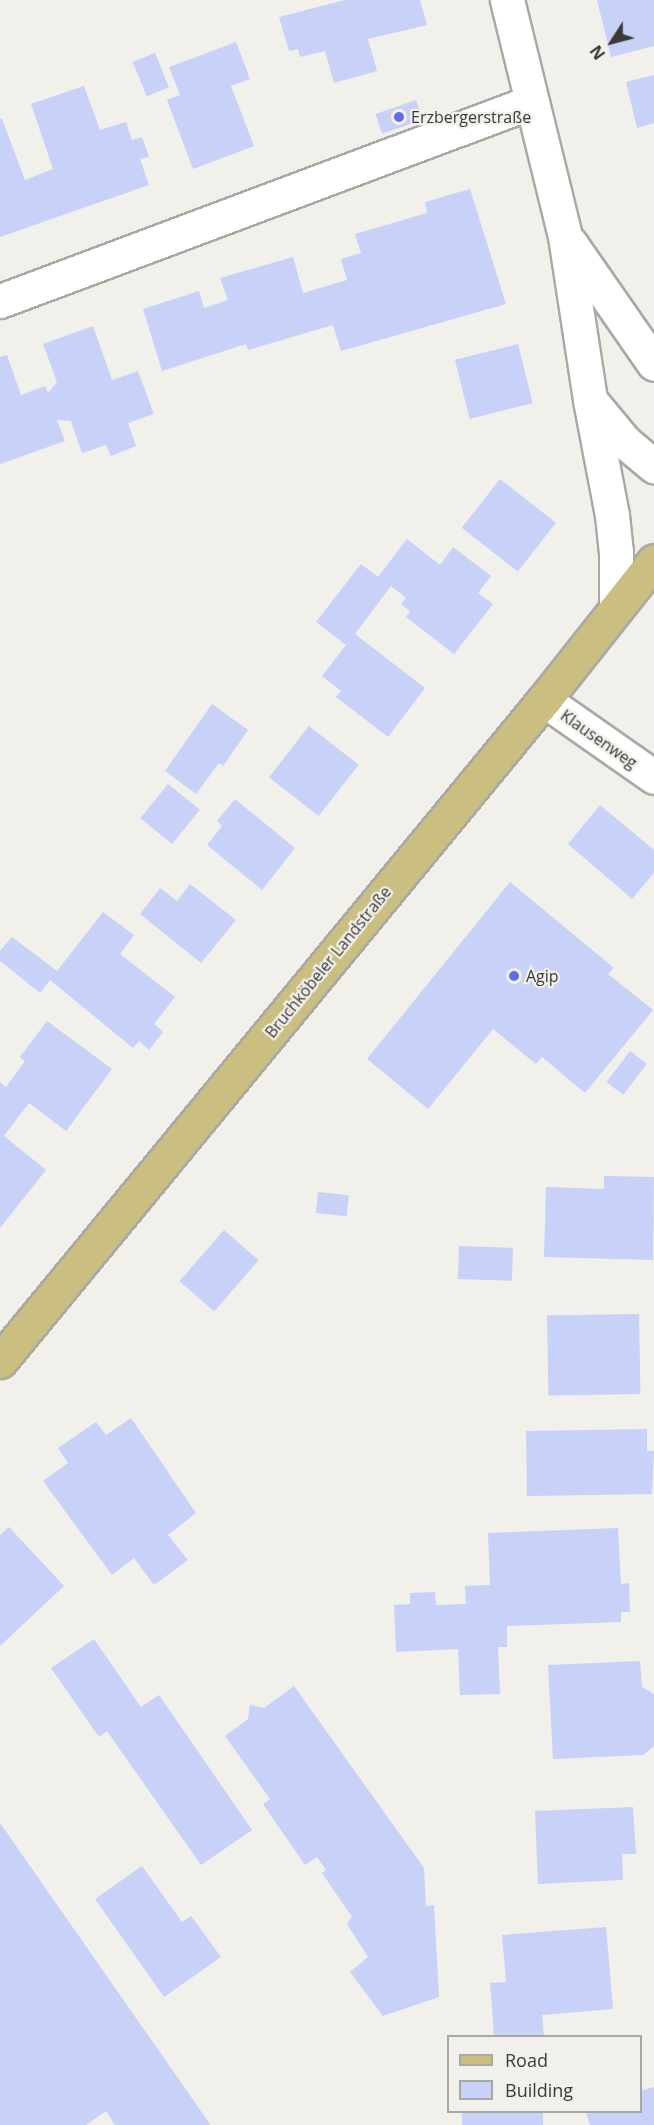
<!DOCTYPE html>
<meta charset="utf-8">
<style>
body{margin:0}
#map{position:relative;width:654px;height:2125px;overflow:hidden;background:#f1f0eb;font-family:"Open Sans",sans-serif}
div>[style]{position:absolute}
.building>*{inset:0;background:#c8d1f7;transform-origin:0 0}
.roads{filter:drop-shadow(2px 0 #aaa9a4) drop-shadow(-2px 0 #aaa9a4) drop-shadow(0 2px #aaa9a4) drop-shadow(0 -2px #aaa9a4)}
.minor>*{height:33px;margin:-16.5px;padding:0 16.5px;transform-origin:16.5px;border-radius:16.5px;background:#fff}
.major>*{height:33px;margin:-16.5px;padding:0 16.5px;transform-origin:16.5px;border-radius:16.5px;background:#cabe80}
.dots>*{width:16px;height:16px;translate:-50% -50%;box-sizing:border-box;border:3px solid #f1f0eb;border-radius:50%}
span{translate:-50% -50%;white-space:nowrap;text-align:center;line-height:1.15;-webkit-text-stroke:4.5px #f1f0eb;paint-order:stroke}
.poi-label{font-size:16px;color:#3b3a38}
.left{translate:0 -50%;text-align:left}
.street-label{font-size:16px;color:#3b3a38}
.legend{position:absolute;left:447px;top:2035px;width:195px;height:78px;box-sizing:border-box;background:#f1f0eb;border:2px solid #a8a7a3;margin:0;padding:8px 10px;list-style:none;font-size:18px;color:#3b3a38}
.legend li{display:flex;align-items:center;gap:12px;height:30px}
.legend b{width:30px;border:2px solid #a8a7a3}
.north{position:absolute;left:582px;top:12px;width:60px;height:60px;-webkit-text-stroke:4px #f1f0eb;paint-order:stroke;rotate:234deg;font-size:16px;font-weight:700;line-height:24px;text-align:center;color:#3b3a38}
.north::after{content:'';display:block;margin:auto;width:21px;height:27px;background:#3b3a38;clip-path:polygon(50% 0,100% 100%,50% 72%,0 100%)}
</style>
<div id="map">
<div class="building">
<i style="clip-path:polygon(345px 0,420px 0,427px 25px,368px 39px,377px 71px,334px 83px,325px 51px,300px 57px,298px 49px,289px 51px,279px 17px)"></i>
<i style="clip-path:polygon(597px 0,654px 0,654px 46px,611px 57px)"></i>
<i style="clip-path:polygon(236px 42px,250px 79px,231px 86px,254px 146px,193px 169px,167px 100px,180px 95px,169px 67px)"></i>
<i style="left:155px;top:53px;width:37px;height:24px;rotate:68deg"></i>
<i style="clip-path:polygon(654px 75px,654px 123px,637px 128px,626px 82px)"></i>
<i style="clip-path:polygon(84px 86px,100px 130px,126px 122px,132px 140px,142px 137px,149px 157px,140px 159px,149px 185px,0 237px,0 119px,2px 119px,25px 180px,53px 169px,31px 104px)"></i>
<i style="left:416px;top:100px;width:21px;height:43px;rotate:71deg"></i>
<i style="clip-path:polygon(470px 189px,506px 304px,341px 351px,333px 325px,248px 350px,246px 344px,162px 371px,143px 309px,199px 291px,204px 308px,228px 300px,220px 278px,293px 257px,303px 293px,347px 280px,341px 259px,361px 253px,355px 234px,427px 213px,425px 202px)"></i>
<i style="clip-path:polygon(93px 326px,112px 380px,138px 371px,154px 414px,128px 423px,136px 446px,111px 456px,106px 445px,82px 453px,71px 421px,57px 420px,65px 441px,0 464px,0 357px,7px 355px,21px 395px,45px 386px,48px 393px,57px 382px,43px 344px)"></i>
<i style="left:518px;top:344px;width:61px;height:65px;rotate:76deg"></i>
<i style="left:500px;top:479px;width:71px;height:62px;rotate:38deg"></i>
<i style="clip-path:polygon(407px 539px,440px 565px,453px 547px,491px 576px,478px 593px,493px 604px,454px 654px,406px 617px,410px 611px,401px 604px,406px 598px,391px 586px,355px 634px,425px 688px,388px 737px,336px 697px,341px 691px,322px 676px,346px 645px,316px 622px,361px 564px,378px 577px)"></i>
<i style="clip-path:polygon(212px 704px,248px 730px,223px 766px,219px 763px,196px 794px,165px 771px)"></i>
<i style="left:309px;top:726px;width:63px;height:65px;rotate:38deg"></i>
<i style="left:168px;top:784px;width:41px;height:44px;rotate:39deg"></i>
<i style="clip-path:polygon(235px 799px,295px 848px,262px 890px,207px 845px,222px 826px,217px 821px)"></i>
<i style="clip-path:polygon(600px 805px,654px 850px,654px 873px,632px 899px,568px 844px)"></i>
<i style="clip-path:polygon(510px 882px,614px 968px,608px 974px,653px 1010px,585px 1093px,542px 1057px,536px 1064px,493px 1029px,428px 1109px,367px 1059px)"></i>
<i style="clip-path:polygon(190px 884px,236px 920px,201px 963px,140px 914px,160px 888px,177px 901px)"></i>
<i style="clip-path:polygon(103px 912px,134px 935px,120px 954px,175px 997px,154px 1024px,163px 1032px,149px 1050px,139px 1041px,133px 1048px,50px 980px,40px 993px,0 961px,0 951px,12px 937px,57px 971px)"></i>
<i style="clip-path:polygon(47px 1021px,112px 1069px,66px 1131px,29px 1103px,4px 1136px,46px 1170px,0 1228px,0 1082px,6px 1087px,25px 1061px,20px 1057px)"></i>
<i style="left:630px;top:1051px;width:21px;height:39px;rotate:37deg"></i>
<i style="clip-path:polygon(604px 1176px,654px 1177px,653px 1260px,544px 1257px,546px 1187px,604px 1189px)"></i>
<i style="left:318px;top:1192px;width:31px;height:21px;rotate:6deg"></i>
<i style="left:224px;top:1230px;width:46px;height:68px;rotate:41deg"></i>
<i style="left:459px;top:1246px;width:54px;height:33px;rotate:2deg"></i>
<i style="left:639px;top:1314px;width:80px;height:92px;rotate:89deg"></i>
<i style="clip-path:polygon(131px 1418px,196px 1513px,168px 1535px,188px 1560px,154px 1585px,134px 1558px,112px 1575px,43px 1481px,68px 1463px,58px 1448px,96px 1422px,106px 1435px)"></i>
<i style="clip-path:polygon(647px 1429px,647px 1451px,654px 1451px,652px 1494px,527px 1496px,526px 1431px)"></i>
<i style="clip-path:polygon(9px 1527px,64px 1586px,0 1646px,0 1535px)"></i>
<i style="clip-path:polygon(618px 1528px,621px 1584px,629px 1583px,630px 1612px,621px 1612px,621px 1622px,507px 1626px,507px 1647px,498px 1647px,500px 1694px,460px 1695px,458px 1649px,396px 1652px,394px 1605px,410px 1604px,410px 1593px,435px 1592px,436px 1605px,466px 1604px,465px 1586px,490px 1585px,488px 1533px)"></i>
<i style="clip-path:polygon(94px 1639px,141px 1707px,159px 1695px,252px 1830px,201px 1865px,107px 1731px,99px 1737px,51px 1668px)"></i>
<i style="clip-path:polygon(640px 1661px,642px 1687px,654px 1694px,654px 1746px,643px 1755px,553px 1759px,548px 1665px)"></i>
<i style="clip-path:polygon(294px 1686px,424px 1868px,426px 1906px,434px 1905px,439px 1997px,383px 2016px,350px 1972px,368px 1957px,347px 1924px,352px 1917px,322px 1873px,326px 1870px,317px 1857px,305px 1865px,263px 1804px,270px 1799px,225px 1736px,248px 1719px,250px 1705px,264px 1708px)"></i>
<i style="clip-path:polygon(633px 1807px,636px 1854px,622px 1854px,623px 1880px,538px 1884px,535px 1811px)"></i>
<i style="clip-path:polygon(0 1823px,210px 2124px,208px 2125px,115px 2125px,106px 2111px,86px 2125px,0 2125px)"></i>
<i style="clip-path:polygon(142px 1866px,182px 1922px,191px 1916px,221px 1957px,164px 1997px,95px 1899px)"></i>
<i style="clip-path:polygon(606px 1927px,613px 2009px,542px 2015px,544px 2036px,494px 2036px,490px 1983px,506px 1982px,502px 1935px)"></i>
<i style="clip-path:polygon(654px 2087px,654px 2125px,590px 2125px,586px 2112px,640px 2112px,640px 2091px)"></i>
<i style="left:462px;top:2112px;width:81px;height:13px"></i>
</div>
<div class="roads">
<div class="minor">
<i style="left:507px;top:0;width:243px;rotate:76.2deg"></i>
<i style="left:565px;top:236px;width:166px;rotate:81.3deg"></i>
<i style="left:590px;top:400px;width:117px;rotate:79.2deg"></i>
<i style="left:612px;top:515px;width:36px;rotate:84deg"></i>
<i style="left:616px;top:551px;width:57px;rotate:90deg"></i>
<i style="left:570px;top:243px;width:147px;rotate:55.2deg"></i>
<i style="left:0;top:301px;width:567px;rotate:-20.54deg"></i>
<i style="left:591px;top:401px;width:53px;rotate:50.3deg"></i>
<i style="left:625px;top:442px;width:38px;rotate:40deg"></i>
<i style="left:544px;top:700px;width:134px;rotate:35deg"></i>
</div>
<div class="major">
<i style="left:0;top:1361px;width:856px;rotate:-50.55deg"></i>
<i style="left:544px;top:700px;width:177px;rotate:-51.6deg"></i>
</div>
</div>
<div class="dots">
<i style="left:399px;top:117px;background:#5f6fe7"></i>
<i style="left:514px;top:976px;background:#5f6fe7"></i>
</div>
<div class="poi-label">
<span class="left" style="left:411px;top:117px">Erzbergerstraße</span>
<span class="left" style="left:526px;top:976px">Agip</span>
</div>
<div class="street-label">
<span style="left:599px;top:739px;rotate:35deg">Klausenweg</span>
<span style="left:328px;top:962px;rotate:-51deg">Bruchköbeler Landstraße</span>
</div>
<ul class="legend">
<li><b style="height:8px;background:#cabe80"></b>Road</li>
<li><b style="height:16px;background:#c8d1f7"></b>Building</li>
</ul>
<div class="north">N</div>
</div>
